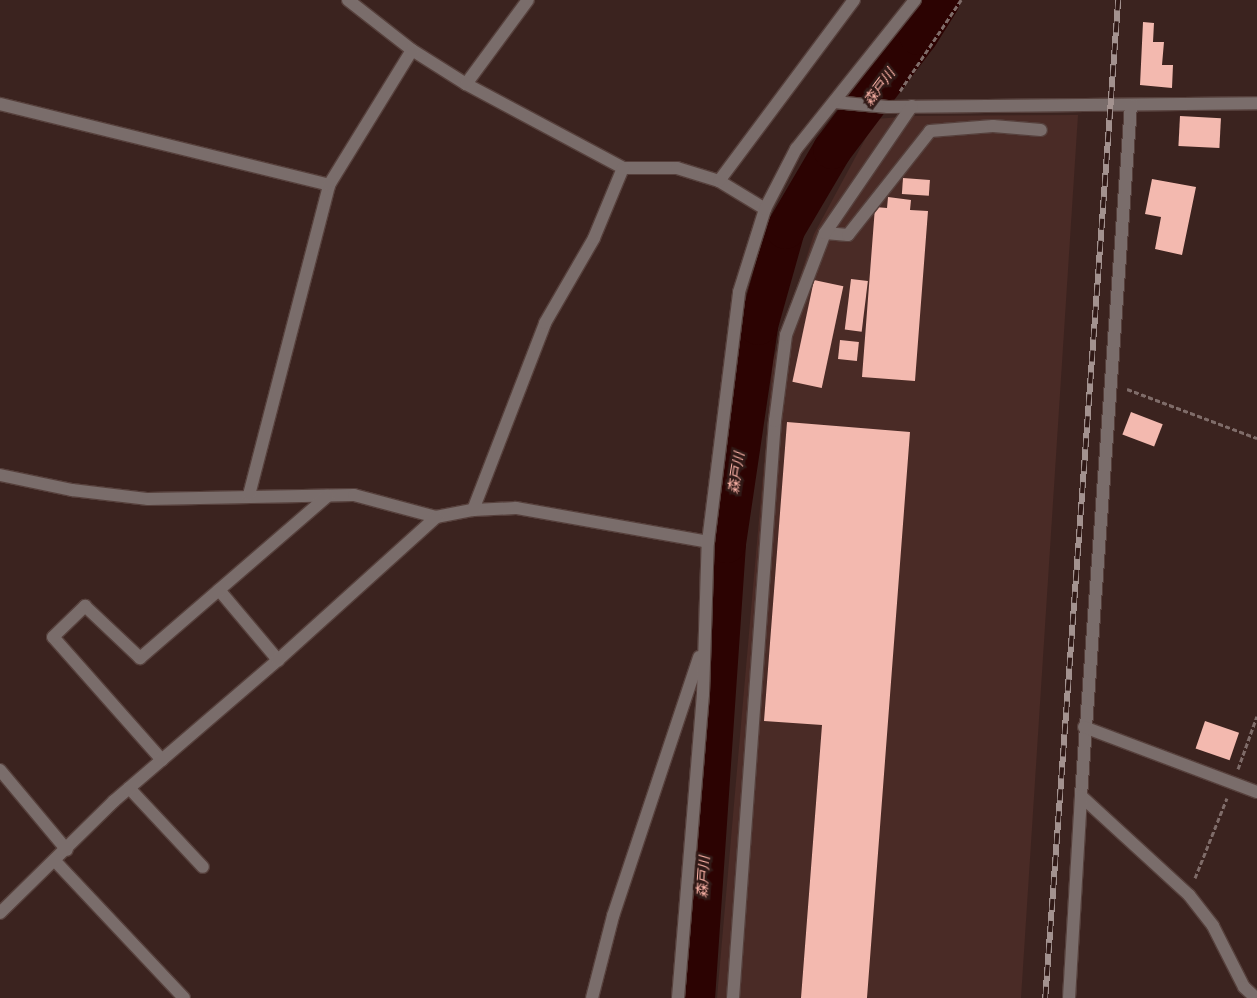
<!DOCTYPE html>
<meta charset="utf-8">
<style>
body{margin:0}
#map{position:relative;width:1257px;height:998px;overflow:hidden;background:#3b231f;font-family:"Titillium Web","Noto Sans JP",sans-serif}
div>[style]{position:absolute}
.built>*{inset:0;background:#4a2b26}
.river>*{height:39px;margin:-19.5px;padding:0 19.5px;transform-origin:19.5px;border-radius:19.5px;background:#2c0302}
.building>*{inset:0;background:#f3b9af;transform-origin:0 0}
.path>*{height:3px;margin-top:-1.5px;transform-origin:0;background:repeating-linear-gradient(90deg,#7f6c69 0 5px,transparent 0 7.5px)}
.roads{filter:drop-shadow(1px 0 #56403c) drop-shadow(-1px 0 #56403c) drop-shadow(0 1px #56403c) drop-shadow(0 -1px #56403c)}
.minor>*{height:12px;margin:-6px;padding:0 6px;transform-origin:6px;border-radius:6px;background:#7a6d6b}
.rail>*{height:5.5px;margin-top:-2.75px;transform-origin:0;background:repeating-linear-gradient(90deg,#301916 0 11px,#a3928f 0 22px);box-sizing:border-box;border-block:1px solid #a3928f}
span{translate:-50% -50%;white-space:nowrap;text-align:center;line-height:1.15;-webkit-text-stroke:5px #301916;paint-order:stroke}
.water-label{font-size:14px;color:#ffb6aa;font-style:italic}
</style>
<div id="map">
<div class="built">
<i style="clip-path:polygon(1078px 115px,1021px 998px,717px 998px,773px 360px,814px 234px,876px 119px,912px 116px)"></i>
</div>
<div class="river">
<i style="left:695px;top:998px;width:456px;rotate:-86.1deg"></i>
<i style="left:726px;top:543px;width:220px;rotate:-81.6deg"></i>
<i style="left:758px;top:325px;width:100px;rotate:-74.3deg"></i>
<i style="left:785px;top:229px;width:93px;rotate:-59.6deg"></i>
<i style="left:832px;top:149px;width:143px;rotate:-53deg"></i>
<i style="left:918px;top:35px;width:41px;rotate:-57.8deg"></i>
</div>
<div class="building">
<i style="clip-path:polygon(1143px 22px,1154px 23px,1153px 42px,1164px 42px,1162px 65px,1173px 65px,1172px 88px,1140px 85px)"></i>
<i style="left:1180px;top:116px;width:41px;height:30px;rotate:3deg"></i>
<i style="left:903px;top:178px;width:27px;height:16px;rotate:4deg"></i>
<i style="clip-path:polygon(1152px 179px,1196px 187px,1182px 255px,1155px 249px,1161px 217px,1145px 214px)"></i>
<i style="clip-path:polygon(888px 197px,911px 200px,910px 210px,928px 211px,915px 381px,862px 377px,875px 207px,887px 208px)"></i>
<i style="left:851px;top:279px;width:17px;height:51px;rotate:7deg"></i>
<i style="left:814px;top:280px;width:30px;height:104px;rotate:12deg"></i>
<i style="left:840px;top:340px;width:19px;height:19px;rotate:6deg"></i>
<i style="left:1131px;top:412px;width:34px;height:24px;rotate:21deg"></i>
<i style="clip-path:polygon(787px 422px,910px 432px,867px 998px,801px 998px,822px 725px,764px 721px)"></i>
<i style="left:1205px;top:721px;width:36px;height:29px;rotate:19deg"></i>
</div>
<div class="path">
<i style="left:900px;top:91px;width:110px;rotate:-56.2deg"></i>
<i style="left:1127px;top:389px;width:139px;rotate:20.7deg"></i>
<i style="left:1238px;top:769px;width:56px;rotate:-70.3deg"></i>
<i style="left:1195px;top:878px;width:86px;rotate:-68.2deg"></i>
</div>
<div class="roads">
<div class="minor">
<i style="left:348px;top:0;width:81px;rotate:38deg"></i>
<i style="left:412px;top:50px;width:64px;rotate:32.2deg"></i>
<i style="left:466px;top:84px;width:178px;rotate:28.1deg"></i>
<i style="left:623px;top:168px;width:54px"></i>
<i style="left:677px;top:168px;width:44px;rotate:17.2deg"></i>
<i style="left:719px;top:181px;width:54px;rotate:31.3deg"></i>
<i style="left:466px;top:84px;width:104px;rotate:-53.6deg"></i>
<i style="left:834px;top:102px;width:54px;rotate:5.3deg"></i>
<i style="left:888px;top:107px;width:369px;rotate:-0.6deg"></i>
<i style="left:0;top:104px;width:339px;rotate:13.8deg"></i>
<i style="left:1131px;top:105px;width:693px;rotate:94.14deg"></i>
<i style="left:1081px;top:796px;width:147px;rotate:42.5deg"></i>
<i style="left:1189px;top:895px;width:39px;rotate:52deg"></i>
<i style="left:1213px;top:926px;width:68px;rotate:63.1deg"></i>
<i style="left:1244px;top:987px;width:16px;rotate:43deg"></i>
<i style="left:719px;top:181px;width:226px;rotate:-53.3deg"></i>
<i style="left:825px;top:233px;width:23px;rotate:5deg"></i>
<i style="left:848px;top:235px;width:132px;rotate:-51.7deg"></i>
<i style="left:930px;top:131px;width:63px;rotate:-4.5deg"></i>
<i style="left:993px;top:126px;width:48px;rotate:4.8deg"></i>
<i style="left:0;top:475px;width:74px;rotate:11.8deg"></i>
<i style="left:72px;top:490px;width:77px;rotate:6.8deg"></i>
<i style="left:148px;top:499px;width:206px;rotate:-1.1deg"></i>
<i style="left:354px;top:495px;width:85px;rotate:15deg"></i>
<i style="left:436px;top:517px;width:38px;rotate:-11deg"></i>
<i style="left:473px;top:510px;width:43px;rotate:-2.7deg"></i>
<i style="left:516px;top:508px;width:195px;rotate:10deg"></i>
<i style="left:708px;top:542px;width:252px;rotate:-82.9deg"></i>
<i style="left:739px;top:292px;width:87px;rotate:-72.6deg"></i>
<i style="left:765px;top:209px;width:68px;rotate:-62.7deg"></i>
<i style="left:796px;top:149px;width:191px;rotate:-51.4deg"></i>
<i style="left:249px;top:495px;width:320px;rotate:-75.5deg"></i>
<i style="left:329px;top:185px;width:158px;rotate:-58.4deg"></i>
<i style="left:473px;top:510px;width:200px;rotate:-68.9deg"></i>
<i style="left:545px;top:323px;width:98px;rotate:-60deg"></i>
<i style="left:594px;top:238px;width:76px;rotate:-67.5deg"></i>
<i style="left:219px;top:590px;width:92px;rotate:49.9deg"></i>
<i style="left:1084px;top:727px;width:185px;rotate:20.6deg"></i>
<i style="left:162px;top:760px;width:164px;rotate:-131.5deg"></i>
<i style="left:53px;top:637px;width:45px;rotate:-44.1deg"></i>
<i style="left:85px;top:606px;width:76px;rotate:43.4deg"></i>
<i style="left:140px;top:658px;width:248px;rotate:-40.8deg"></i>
<i style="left:0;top:770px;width:104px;rotate:50.1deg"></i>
<i style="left:129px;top:788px;width:108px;rotate:46.9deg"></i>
<i style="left:55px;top:861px;width:188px;rotate:46.7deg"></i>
<i style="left:0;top:913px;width:160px;rotate:-44.5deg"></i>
<i style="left:114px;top:801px;width:216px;rotate:-40.7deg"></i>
<i style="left:278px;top:660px;width:213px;rotate:-42.1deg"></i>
<i style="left:592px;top:998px;width:85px;rotate:-75.6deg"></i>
<i style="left:613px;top:916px;width:273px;rotate:-71.6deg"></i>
<i style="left:678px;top:998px;width:305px;rotate:-85.3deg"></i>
<i style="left:703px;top:694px;width:156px;rotate:-88.2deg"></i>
<i style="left:733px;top:998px;width:579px;rotate:-85.84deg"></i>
<i style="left:775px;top:421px;width:87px;rotate:-82.7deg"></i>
<i style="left:786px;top:335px;width:109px;rotate:-69.1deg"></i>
<i style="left:825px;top:233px;width:154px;rotate:-55.6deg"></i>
<i style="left:1069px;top:998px;width:202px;rotate:-86.6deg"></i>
</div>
</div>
<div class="rail">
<i style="left:1045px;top:998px;width:1001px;rotate:-85.82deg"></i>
</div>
<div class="water-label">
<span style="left:879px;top:87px;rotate:-53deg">森戸川</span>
<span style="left:736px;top:473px;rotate:-81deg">森戸川</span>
<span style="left:703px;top:877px;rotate:-86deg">森戸川</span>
</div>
</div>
